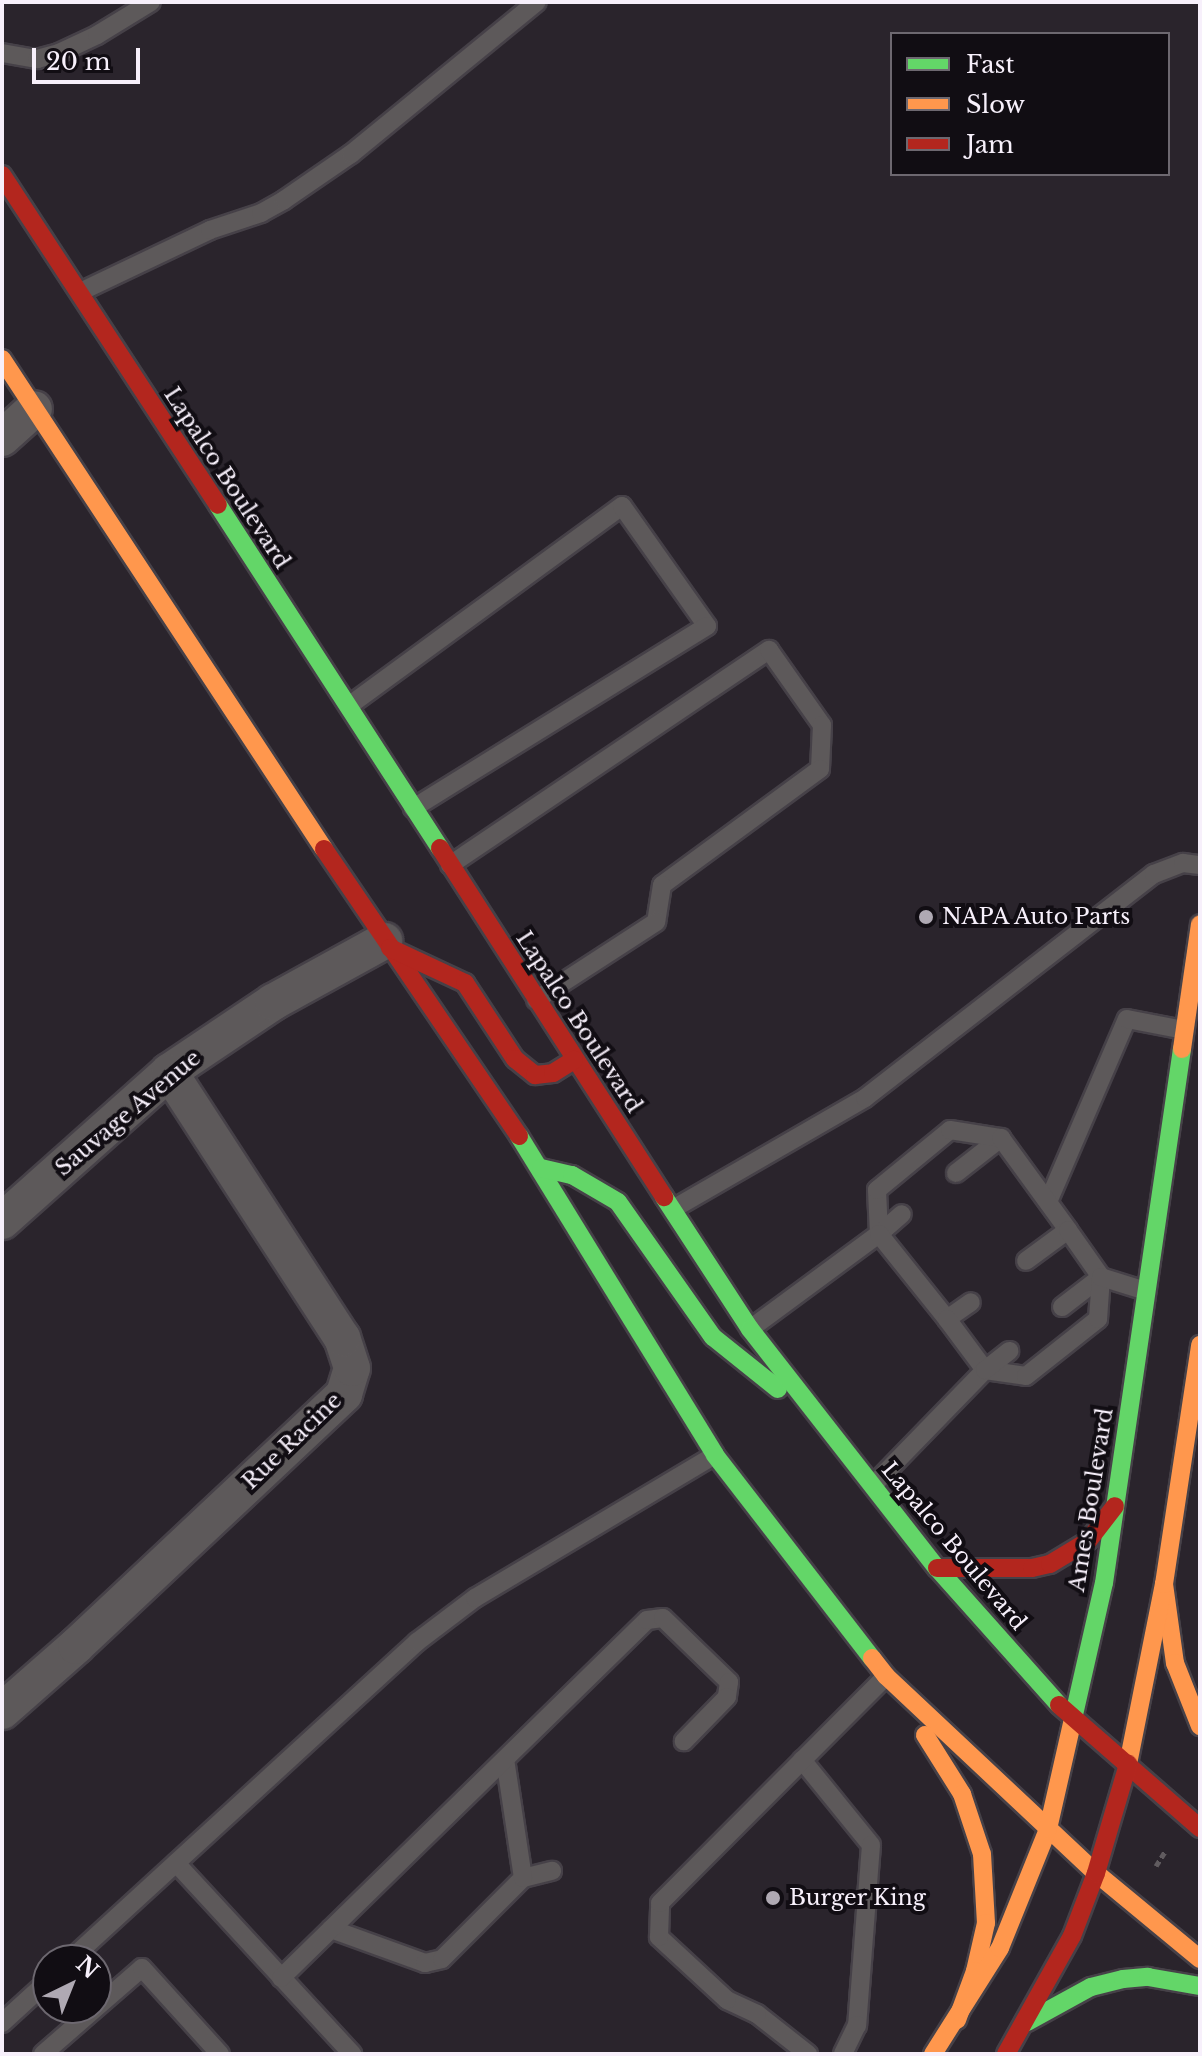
<!DOCTYPE html>
<style>
body{margin:0}
#map{position:relative;width:1202px;height:2056px;overflow:hidden;background:#2a242c;font-family:"Libre Baskerville",serif}
div>[style]{position:absolute}
.path>*{height:5px;margin-top:-2.5px;transform-origin:0;background:repeating-linear-gradient(90deg,#605b5f 0 6px,transparent 0 10px)}
.roads{filter:drop-shadow(2px 0 #464148) drop-shadow(-2px 0 #464148) drop-shadow(0 2px #464148) drop-shadow(0 -2px #464148)}
.lane>*{height:18px;margin:-9px;padding:0 9px;transform-origin:9px;border-radius:9px;background:#5d595a}
.street>*{height:36px;margin:-18px;padding:0 18px;transform-origin:18px;border-radius:18px;background:#5d595a}
.fast>*{height:18px;margin:-9px;padding:0 9px;transform-origin:9px;border-radius:9px;background:#63d668}
.slow>*{height:18px;margin:-9px;padding:0 9px;transform-origin:9px;border-radius:9px;background:#ff974d}
.jam>*{height:18px;margin:-9px;padding:0 9px;transform-origin:9px;border-radius:9px;background:#b3261e}
.dots>*{width:22px;height:22px;translate:-50% -50%;box-sizing:border-box;border:4px solid #110d13;border-radius:50%}
span{translate:-50% -50%;white-space:nowrap;text-align:center;line-height:1.15;-webkit-text-stroke:8px #110d13;paint-order:stroke}
.street-label{font-size:22px;color:#f7f0fb}
.poi-label{font-size:22px;color:#f7f0fb}
.left{translate:0 -50%;text-align:left}
.frame{position:absolute;inset:0;border:4px solid #f7f0fb;pointer-events:none}
.legend{position:absolute;left:890px;top:32px;width:280px;height:144px;box-sizing:border-box;background:#110d13;border:2px solid #6d6870;margin:0;padding:10px 14px;list-style:none;font-size:24px;color:#f7f0fb}
.legend li{display:flex;align-items:center;gap:16px;height:40px}
.legend b{width:40px;border:2px solid #6d6870}
.north{position:absolute;left:32px;top:1944px;width:80px;height:80px;box-sizing:border-box;background:#110d13;border:2px solid #6d6870;border-radius:50%;rotate:43deg;font-size:22px;font-weight:700;line-height:32px;text-align:center;color:#f7f0fb}
.north::after{content:'';display:block;margin:auto;width:28px;height:36px;background:#afa9b3;clip-path:polygon(50% 0,100% 100%,50% 72%,0 100%)}
.scale{position:absolute;left:32px;top:48px;width:108px;height:36px;box-sizing:border-box;border:4px solid #f7f0fb;border-top:0;padding-left:10px;font-size:24px;line-height:28px;white-space:nowrap;color:#f7f0fb;-webkit-text-stroke:6px #110d13;paint-order:stroke}
</style>
<div id="map">
<div class="path">
<i style="left:1156px;top:1866px;width:19px;rotate:-58deg"></i>
</div>
<div class="roads">
<div class="lane">
<i style="left:2px;top:53px;width:36px;rotate:10deg"></i>
<i style="left:37px;top:59px;width:23px;rotate:-15deg"></i>
<i style="left:59px;top:53px;width:42px;rotate:-25.3deg"></i>
<i style="left:97px;top:35px;width:63px;rotate:-31.4deg"></i>
<i style="left:80px;top:292px;width:144px;rotate:-25.5deg"></i>
<i style="left:210px;top:230px;width:54px;rotate:-18.4deg"></i>
<i style="left:261px;top:213px;width:26px;rotate:-29deg"></i>
<i style="left:284px;top:200px;width:81px;rotate:-34.5deg"></i>
<i style="left:351px;top:154px;width:240px;rotate:-39.3deg"></i>
<i style="left:350px;top:705px;width:337px;rotate:-36.2deg"></i>
<i style="left:622px;top:506px;width:147px;rotate:54.7deg"></i>
<i style="left:707px;top:626px;width:346px;rotate:148.2deg"></i>
<i style="left:450px;top:865px;width:385px;rotate:-34deg"></i>
<i style="left:769px;top:650px;width:92px;rotate:54.8deg"></i>
<i style="left:822px;top:725px;width:44px;rotate:92.6deg"></i>
<i style="left:820px;top:769px;width:196px;rotate:143.7deg"></i>
<i style="left:662px;top:885px;width:37px;rotate:99deg"></i>
<i style="left:656px;top:922px;width:143px;rotate:147deg"></i>
<i style="left:956px;top:1173px;width:57px;rotate:-37.9deg"></i>
<i style="left:1048px;top:1202px;width:199px;rotate:-66.7deg"></i>
<i style="left:1127px;top:1019px;width:58px;rotate:10.9deg"></i>
<i style="left:673px;top:1209px;width:222px;rotate:-30deg"></i>
<i style="left:865px;top:1098px;width:366px;rotate:-37.8deg"></i>
<i style="left:1154px;top:874px;width:31px;rotate:-21deg"></i>
<i style="left:1183px;top:863px;width:17px;rotate:7deg"></i>
<i style="left:879px;top:1234px;width:44px;rotate:-92.6deg"></i>
<i style="left:877px;top:1190px;width:94px;rotate:-39.4deg"></i>
<i style="left:950px;top:1130px;width:52px;rotate:8.9deg"></i>
<i style="left:1001px;top:1138px;width:114px;rotate:53.9deg"></i>
<i style="left:1068px;top:1230px;width:52px;rotate:143.6deg"></i>
<i style="left:879px;top:1234px;width:30px;rotate:-41deg"></i>
<i style="left:1062px;top:1307px;width:49px;rotate:-37.6deg"></i>
<i style="left:1101px;top:1277px;width:57px;rotate:-125.1deg"></i>
<i style="left:947px;top:1319px;width:29px;rotate:-35deg"></i>
<i style="left:750px;top:1329px;width:160px;rotate:-36.4deg"></i>
<i style="left:879px;top:1234px;width:109px;rotate:51.3deg"></i>
<i style="left:947px;top:1319px;width:64px;rotate:53.3deg"></i>
<i style="left:985px;top:1370px;width:161px;rotate:134.2deg"></i>
<i style="left:985px;top:1370px;width:41px;rotate:8.3deg"></i>
<i style="left:1026px;top:1376px;width:92px;rotate:-38.4deg"></i>
<i style="left:1098px;top:1319px;width:42px;rotate:-85.9deg"></i>
<i style="left:1101px;top:1277px;width:47px;rotate:17.3deg"></i>
<i style="left:985px;top:1370px;width:31px;rotate:-38deg"></i>
<i style="left:802px;top:1760px;width:109px;rotate:50.9deg"></i>
<i style="left:871px;top:1845px;width:181px;rotate:94.4deg"></i>
<i style="left:857px;top:2025px;width:32px;rotate:116deg"></i>
<i style="left:176px;top:1863px;width:260px;rotate:47.3deg"></i>
<i style="left:523px;top:1878px;width:30px;rotate:-14deg"></i>
<i style="left:331px;top:1929px;width:100px;rotate:19.9deg"></i>
<i style="left:425px;top:1963px;width:17px;rotate:-13deg"></i>
<i style="left:442px;top:1959px;width:115px;rotate:-45deg"></i>
<i style="left:523px;top:1878px;width:120px;rotate:-98.6deg"></i>
<i style="left:70px;top:1960px;width:471px;rotate:-42.5deg"></i>
<i style="left:417px;top:1642px;width:73px;rotate:-37.2deg"></i>
<i style="left:475px;top:1598px;width:279px;rotate:-30.8deg"></i>
<i style="left:281px;top:1978px;width:512px;rotate:-44.37deg"></i>
<i style="left:647px;top:1620px;width:16px;rotate:-7deg"></i>
<i style="left:663px;top:1618px;width:92px;rotate:44.1deg"></i>
<i style="left:729px;top:1682px;width:15px;rotate:98deg"></i>
<i style="left:727px;top:1697px;width:62px;rotate:134.3deg"></i>
<i style="left:2px;top:2023px;width:62px;rotate:-42.4deg"></i>
<i style="left:43px;top:2054px;width:131px;rotate:-41deg"></i>
<i style="left:142px;top:1968px;width:116px;rotate:47.8deg"></i>
<i style="left:808px;top:2054px;width:65px;rotate:-141.9deg"></i>
<i style="left:757px;top:2014px;width:33px;rotate:-155deg"></i>
<i style="left:727px;top:2000px;width:93px;rotate:-137.2deg"></i>
<i style="left:659px;top:1937px;width:34px;rotate:-88deg"></i>
<i style="left:660px;top:1903px;width:320px;rotate:-45.1deg"></i>
</div>
<div class="street">
<i style="left:2px;top:438px;width:43px;rotate:-42.2deg"></i>
<i style="left:2px;top:1221px;width:224px;rotate:-41.7deg"></i>
<i style="left:169px;top:1072px;width:125px;rotate:-33.9deg"></i>
<i style="left:273px;top:1002px;width:127px;rotate:-28.8deg"></i>
<i style="left:2px;top:1711px;width:98px;rotate:-41.3deg"></i>
<i style="left:76px;top:1646px;width:368px;rotate:-43.2deg"></i>
<i style="left:344px;top:1394px;width:27px;rotate:-73deg"></i>
<i style="left:352px;top:1368px;width:32px;rotate:-108deg"></i>
<i style="left:342px;top:1338px;width:317px;rotate:-123deg"></i>
</div>
<div class="fast">
<i style="left:218px;top:505px;width:409px;rotate:57.1deg"></i>
<i style="left:519px;top:1136px;width:374px;rotate:58.4deg"></i>
<i style="left:715px;top:1455px;width:257px;rotate:52.3deg"></i>
<i style="left:541px;top:1168px;width:32px;rotate:13deg"></i>
<i style="left:572px;top:1175px;width:53px;rotate:30.4deg"></i>
<i style="left:618px;top:1202px;width:165px;rotate:54.9deg"></i>
<i style="left:713px;top:1337px;width:83px;rotate:38.7deg"></i>
<i style="left:664px;top:1197px;width:158px;rotate:56.9deg"></i>
<i style="left:750px;top:1329px;width:303px;rotate:52deg"></i>
<i style="left:937px;top:1568px;width:183px;rotate:48.3deg"></i>
<i style="left:1073px;top:1719px;width:139px;rotate:-77.2deg"></i>
<i style="left:1104px;top:1583px;width:540px;rotate:-81.69deg"></i>
<i style="left:1027px;top:2022px;width:73px;rotate:-28.7deg"></i>
<i style="left:1091px;top:1987px;width:33px;rotate:-14deg"></i>
<i style="left:1123px;top:1979px;width:25px;rotate:-5deg"></i>
<i style="left:1148px;top:1977px;width:53px;rotate:9.8deg"></i>
</div>
<div class="slow">
<i style="left:2px;top:359px;width:586px;rotate:56.69deg"></i>
<i style="left:1182px;top:1049px;width:126px;rotate:-81.8deg"></i>
<i style="left:1164px;top:1584px;width:80px;rotate:82.1deg"></i>
<i style="left:1175px;top:1663px;width:68px;rotate:68.4deg"></i>
<i style="left:872px;top:1658px;width:23px;rotate:52deg"></i>
<i style="left:886px;top:1676px;width:288px;rotate:43.2deg"></i>
<i style="left:1096px;top:1873px;width:135px;rotate:39.6deg"></i>
<i style="left:925px;top:1735px;width:70px;rotate:57.9deg"></i>
<i style="left:962px;top:1794px;width:63px;rotate:71.6deg"></i>
<i style="left:982px;top:1854px;width:69px;rotate:86.7deg"></i>
<i style="left:986px;top:1923px;width:49px;rotate:102.9deg"></i>
<i style="left:975px;top:1971px;width:52px;rotate:110.2deg"></i>
<i style="left:1128px;top:1764px;width:184px;rotate:-78.7deg"></i>
<i style="left:1164px;top:1584px;width:242px;rotate:-81.4deg"></i>
<i style="left:933px;top:2054px;width:125px;rotate:-57.7deg"></i>
<i style="left:1000px;top:1948px;width:128px;rotate:-68deg"></i>
<i style="left:1048px;top:1829px;width:113px;rotate:-77.2deg"></i>
</div>
<div class="jam">
<i style="left:2px;top:175px;width:394px;rotate:56.8deg"></i>
<i style="left:440px;top:848px;width:415px;rotate:57.3deg"></i>
<i style="left:324px;top:849px;width:347px;rotate:55.8deg"></i>
<i style="left:390px;top:948px;width:83px;rotate:25deg"></i>
<i style="left:465px;top:983px;width:91px;rotate:56.7deg"></i>
<i style="left:515px;top:1059px;width:26px;rotate:39deg"></i>
<i style="left:535px;top:1075px;width:18px;rotate:-6deg"></i>
<i style="left:553px;top:1073px;width:25px;rotate:-32deg"></i>
<i style="left:937px;top:1568px;width:95px"></i>
<i style="left:1032px;top:1568px;width:18px;rotate:-13deg"></i>
<i style="left:1050px;top:1564px;width:44px;rotate:-31.2deg"></i>
<i style="left:1088px;top:1541px;width:44px;rotate:-52.4deg"></i>
<i style="left:1059px;top:1705px;width:187px;rotate:41.1deg"></i>
<i style="left:1006px;top:2054px;width:135px;rotate:-60.8deg"></i>
<i style="left:1072px;top:1936px;width:67px;rotate:-69.1deg"></i>
<i style="left:1096px;top:1873px;width:114px;rotate:-73.6deg"></i>
</div>
</div>
<div class="dots">
<i style="left:926px;top:917px;background:#afa9b3"></i>
<i style="left:773px;top:1898px;background:#afa9b3"></i>
</div>
<div class="street-label">
<span style="left:227px;top:478px;rotate:57deg">Lapalco Boulevard</span>
<span style="left:579px;top:1022px;rotate:57deg">Lapalco Boulevard</span>
<span style="left:128px;top:1113px;rotate:-40deg">Sauvage Avenue</span>
<span style="left:292px;top:1441px;rotate:-44deg">Rue Racine</span>
<span style="left:1091px;top:1500px;rotate:-81deg">Ames Boulevard</span>
<span style="left:954px;top:1546px;rotate:50deg">Lapalco Boulevard</span>
</div>
<div class="poi-label">
<span class="left" style="left:942px;top:917px">NAPA Auto Parts</span>
<span class="left" style="left:789px;top:1898px">Burger King</span>
</div>
<div class="frame"></div>
<ul class="legend">
<li><b style="height:10px;background:#63d668"></b>Fast</li>
<li><b style="height:10px;background:#ff974d"></b>Slow</li>
<li><b style="height:10px;background:#b3261e"></b>Jam</li>
</ul>
<div class="north">N</div>
<div class="scale">20 m</div>
</div>
